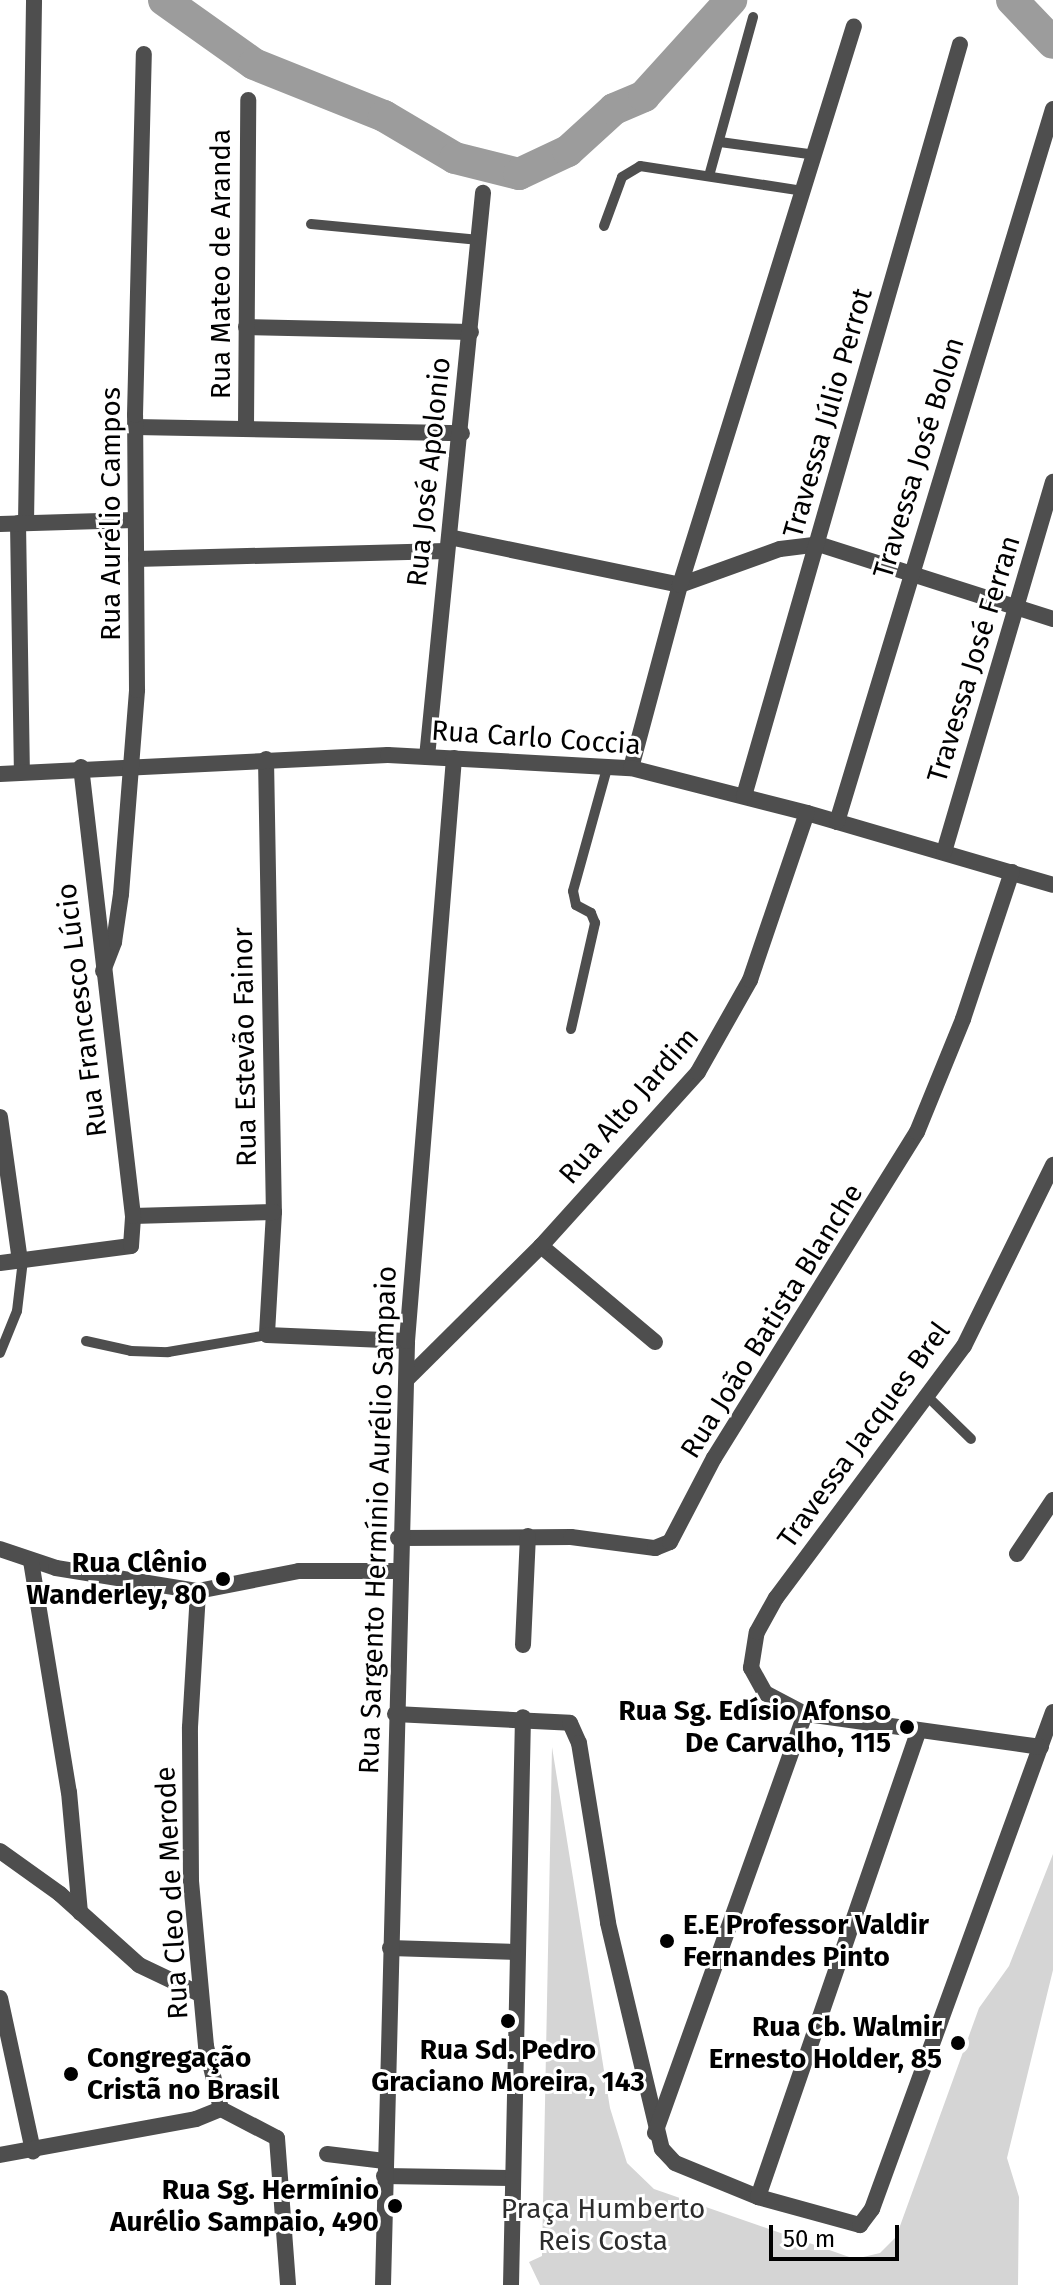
<!DOCTYPE html>
<meta charset="utf-8">
<style>
body{margin:0}
#map{position:relative;width:1053px;height:2285px;overflow:hidden;background:#fff;font-family:"Fira Sans",sans-serif}
div>[style]{position:absolute}
.green>*{inset:0;background:#d5d5d5}
.river>*{height:32px;margin:-16px;padding:0 16px;transform-origin:16px;border-radius:16px;background:#9c9c9c}
.lane>*{height:10px;margin:-5px;padding:0 5px;transform-origin:5px;border-radius:5px;background:#4e4e4e}
.street>*{height:16px;margin:-8px;padding:0 8px;transform-origin:8px;border-radius:8px;background:#4e4e4e}
.dots>*{width:22px;height:22px;translate:-50% -50%;box-sizing:border-box;border:4px solid #fff;border-radius:50%}
span{translate:-50% -50%;white-space:nowrap;text-align:center;line-height:1.15;-webkit-text-stroke:6px #fff;paint-order:stroke}
.street-label{font-size:28px;color:#000}
.poi-label{font-size:28px;color:#000;font-weight:700}
.right{translate:-100% -50%;text-align:right}
.left{translate:0 -50%;text-align:left}
.park-label{font-size:28px;color:#2c2c2c}
.scale{position:absolute;left:769px;top:2225px;width:130px;height:36px;box-sizing:border-box;border:4px solid #000;border-top:0;padding-left:10px;font-size:24px;line-height:28px;white-space:nowrap;color:#000;-webkit-text-stroke:6px #fff;paint-order:stroke}
</style>
<div id="map">
<div class="green">
<i style="clip-path:polygon(552px 1747px,610px 2108px,627px 2163px,654px 2189px,855px 2259px,880px 2253px,896px 2237px,979px 2008px,1009px 1966px,1053px 1854px,1053px 1970px,1007px 2158px,1019px 2197px,1018px 2285px,540px 2285px,529px 2262px,542px 2256px)"></i>
</div>
<div class="river">
<i style="left:164px;top:0;width:110px;rotate:35.4deg"></i>
<i style="left:254px;top:64px;width:140px;rotate:21.8deg"></i>
<i style="left:384px;top:116px;width:82px;rotate:30.6deg"></i>
<i style="left:455px;top:158px;width:66px;rotate:14deg"></i>
<i style="left:519px;top:174px;width:54px;rotate:-25.1deg"></i>
<i style="left:568px;top:151px;width:62px;rotate:-42.4deg"></i>
<i style="left:614px;top:109px;width:33px;rotate:-23deg"></i>
<i style="left:644px;top:96px;width:130px;rotate:-47.8deg"></i>
<i style="left:1012px;top:0;width:59px;rotate:46.4deg"></i>
</div>
<div class="lane">
<i style="left:720px;top:142px;width:97px;rotate:7.7deg"></i>
<i style="left:709px;top:176px;width:165px;rotate:-74.5deg"></i>
<i style="left:311px;top:224px;width:169px;rotate:5.4deg"></i>
<i style="left:604px;top:226px;width:52px;rotate:-69.8deg"></i>
<i style="left:622px;top:177px;width:21px;rotate:-31deg"></i>
<i style="left:640px;top:166px;width:166px;rotate:8.7deg"></i>
<i style="left:571px;top:1029px;width:109px;rotate:-77.2deg"></i>
<i style="left:595px;top:923px;width:11px;rotate:-112deg"></i>
<i style="left:591px;top:913px;width:17px;rotate:-152deg"></i>
<i style="left:576px;top:905px;width:14px;rotate:-102deg"></i>
<i style="left:573px;top:891px;width:128px;rotate:-74.5deg"></i>
<i style="left:86px;top:1341px;width:46px;rotate:12.5deg"></i>
<i style="left:131px;top:1351px;width:37px;rotate:2deg"></i>
<i style="left:168px;top:1352px;width:100px;rotate:-9.7deg"></i>
<i style="left:0;top:1353px;width:45px;rotate:-68deg"></i>
<i style="left:17px;top:1311px;width:51px;rotate:-83.3deg"></i>
<i style="left:928px;top:1397px;width:60px;rotate:44.3deg"></i>
</div>
<div class="street">
<i style="left:246px;top:327px;width:225px;rotate:1.3deg"></i>
<i style="left:135px;top:427px;width:327px;rotate:1.1deg"></i>
<i style="left:246px;top:427px;width:327px;rotate:-89.6deg"></i>
<i style="left:18px;top:523px;width:248px;rotate:89.1deg"></i>
<i style="left:26px;top:523px;width:523px;rotate:-89.12deg"></i>
<i style="left:0;top:524px;width:134px;rotate:-1.7deg"></i>
<i style="left:449px;top:537px;width:236px;rotate:11.7deg"></i>
<i style="left:680px;top:585px;width:106px;rotate:-19.8deg"></i>
<i style="left:780px;top:549px;width:38px;rotate:-7deg"></i>
<i style="left:818px;top:544px;width:247px;rotate:17.7deg"></i>
<i style="left:136px;top:559px;width:310px;rotate:-1.5deg"></i>
<i style="left:427px;top:757px;width:567px;rotate:-84.33deg"></i>
<i style="left:266px;top:759px;width:453px;rotate:89deg"></i>
<i style="left:274px;top:1212px;width:123px;rotate:93.3deg"></i>
<i style="left:267px;top:1335px;width:140px;rotate:2.5deg"></i>
<i style="left:631px;top:768px;width:189px;rotate:-75deg"></i>
<i style="left:680px;top:585px;width:585px;rotate:-72.71deg"></i>
<i style="left:0;top:774px;width:388px;rotate:-2.8deg"></i>
<i style="left:388px;top:755px;width:243px;rotate:3.1deg"></i>
<i style="left:631px;top:768px;width:182px;rotate:14.3deg"></i>
<i style="left:807px;top:813px;width:256px;rotate:16.3deg"></i>
<i style="left:744px;top:796px;width:782px;rotate:-73.97deg"></i>
<i style="left:837px;top:822px;width:745px;rotate:-73.15deg"></i>
<i style="left:944px;top:852px;width:386px;rotate:-73.6deg"></i>
<i style="left:103px;top:971px;width:31px;rotate:-69deg"></i>
<i style="left:114px;top:942px;width:49px;rotate:-81.7deg"></i>
<i style="left:121px;top:894px;width:205px;rotate:-85.5deg"></i>
<i style="left:137px;top:690px;width:275px;rotate:-90.4deg"></i>
<i style="left:135px;top:415px;width:361px;rotate:-88.6deg"></i>
<i style="left:0;top:1117px;width:145px;rotate:82.1deg"></i>
<i style="left:133px;top:1216px;width:141px;rotate:-1.6deg"></i>
<i style="left:541px;top:1246px;width:149px;rotate:40.1deg"></i>
<i style="left:0;top:1263px;width:132px;rotate:-7.4deg"></i>
<i style="left:131px;top:1246px;width:30px;rotate:-86deg"></i>
<i style="left:133px;top:1216px;width:452px;rotate:-96.6deg"></i>
<i style="left:407px;top:1379px;width:189px;rotate:-44.8deg"></i>
<i style="left:541px;top:1246px;width:234px;rotate:-47.9deg"></i>
<i style="left:698px;top:1072px;width:106px;rotate:-60.5deg"></i>
<i style="left:750px;top:980px;width:176px;rotate:-71.2deg"></i>
<i style="left:398px;top:1538px;width:173px;rotate:-0.3deg"></i>
<i style="left:571px;top:1537px;width:85px;rotate:7.5deg"></i>
<i style="left:655px;top:1548px;width:16px;rotate:-22deg"></i>
<i style="left:670px;top:1542px;width:95px;rotate:-62.4deg"></i>
<i style="left:714px;top:1458px;width:384px;rotate:-58.1deg"></i>
<i style="left:917px;top:1132px;width:122px;rotate:-67.8deg"></i>
<i style="left:963px;top:1019px;width:155px;rotate:-71.6deg"></i>
<i style="left:0;top:1549px;width:59px;rotate:18.7deg"></i>
<i style="left:56px;top:1568px;width:144px;rotate:9.2deg"></i>
<i style="left:198px;top:1591px;width:103px;rotate:-11.2deg"></i>
<i style="left:299px;top:1571px;width:98px"></i>
<i style="left:1017px;top:1554px;width:65px;rotate:-56.3deg"></i>
<i style="left:31px;top:1561px;width:234px;rotate:80.7deg"></i>
<i style="left:69px;top:1792px;width:121px;rotate:84.8deg"></i>
<i style="left:523px;top:1645px;width:109px;rotate:-87.4deg"></i>
<i style="left:395px;top:1714px;width:175px;rotate:2.9deg"></i>
<i style="left:570px;top:1723px;width:22px;rotate:66deg"></i>
<i style="left:579px;top:1743px;width:182px;rotate:80.8deg"></i>
<i style="left:608px;top:1923px;width:232px;rotate:76.6deg"></i>
<i style="left:662px;top:2149px;width:19px;rotate:47deg"></i>
<i style="left:675px;top:2163px;width:90px;rotate:22.3deg"></i>
<i style="left:758px;top:2197px;width:106px;rotate:15.4deg"></i>
<i style="left:860px;top:2225px;width:20px;rotate:-53deg"></i>
<i style="left:872px;top:2209px;width:529px;rotate:-69.99deg"></i>
<i style="left:1041px;top:1747px;width:238px;rotate:-172deg"></i>
<i style="left:805px;top:1714px;width:45px;rotate:-152.3deg"></i>
<i style="left:765px;top:1693px;width:29px;rotate:-119deg"></i>
<i style="left:751px;top:1668px;width:36px;rotate:-81deg"></i>
<i style="left:757px;top:1632px;width:39px;rotate:-61deg"></i>
<i style="left:776px;top:1598px;width:314px;rotate:-53.3deg"></i>
<i style="left:964px;top:1346px;width:202px;rotate:-63.8deg"></i>
<i style="left:0;top:1851px;width:74px;rotate:35.6deg"></i>
<i style="left:60px;top:1894px;width:106px;rotate:41.9deg"></i>
<i style="left:139px;top:1965px;width:68px;rotate:25.4deg"></i>
<i style="left:390px;top:1948px;width:128px;rotate:1.8deg"></i>
<i style="left:0;top:1998px;width:157px;rotate:77.8deg"></i>
<i style="left:221px;top:2109px;width:63px;rotate:27.4deg"></i>
<i style="left:277px;top:2138px;width:147px;rotate:85.7deg"></i>
<i style="left:655px;top:2133px;width:445px;rotate:-70.3deg"></i>
<i style="left:327px;top:2154px;width:58px;rotate:6.9deg"></i>
<i style="left:0;top:2155px;width:199px;rotate:-10.4deg"></i>
<i style="left:196px;top:2119px;width:27px;rotate:-22deg"></i>
<i style="left:221px;top:2109px;width:65px;rotate:-103.4deg"></i>
<i style="left:206px;top:2046px;width:166px;rotate:-95.2deg"></i>
<i style="left:191px;top:1881px;width:154px;rotate:-90.4deg"></i>
<i style="left:190px;top:1727px;width:136px;rotate:-86.6deg"></i>
<i style="left:384px;top:2176px;width:129px;rotate:0.9deg"></i>
<i style="left:758px;top:2197px;width:492px;rotate:-71deg"></i>
<i style="left:383px;top:2285px;width:944px;rotate:-88.54deg"></i>
<i style="left:407px;top:1341px;width:585px;rotate:-85.39deg"></i>
<i style="left:511px;top:2285px;width:568px;rotate:-88.79deg"></i>
</div>
<div class="dots">
<i style="left:223px;top:1579px;background:#000"></i>
<i style="left:907px;top:1727px;background:#000"></i>
<i style="left:667px;top:1941px;background:#000"></i>
<i style="left:508px;top:2021px;background:#000"></i>
<i style="left:958px;top:2043px;background:#000"></i>
<i style="left:71px;top:2074px;background:#000"></i>
<i style="left:395px;top:2206px;background:#000"></i>
</div>
<div class="street-label">
<span style="left:221px;top:264px;rotate:-90deg">Rua Mateo de Aranda</span>
<span style="left:828px;top:413px;rotate:-74deg">Travessa Júlio Perrot</span>
<span style="left:919px;top:458px;rotate:-73deg">Travessa José Bolon</span>
<span style="left:429px;top:472px;rotate:-84deg">Rua José Apolonio</span>
<span style="left:111px;top:514px;rotate:-90deg">Rua Aurélio Campos</span>
<span style="left:974px;top:659px;rotate:-73deg">Travessa José Ferran</span>
<span style="left:536px;top:738px;rotate:4deg">Rua Carlo Coccia</span>
<span style="left:82px;top:1010px;rotate:-97deg">Rua Francesco Lúcio</span>
<span style="left:245px;top:1047px;rotate:-91deg">Rua Estevão Fainor</span>
<span style="left:629px;top:1106px;rotate:-49deg">Rua Alto Jardim</span>
<span style="left:772px;top:1321px;rotate:-58deg">Rua João Batista Blanche</span>
<span style="left:864px;top:1435px;rotate:-54deg">Travessa Jacques Brel</span>
<span style="left:378px;top:1520px;rotate:-88deg">Rua Sargento Hermínio Aurélio Sampaio</span>
<span style="left:172px;top:1893px;rotate:-93deg">Rua Cleo de Merode</span>
</div>
<div class="poi-label">
<span class="right" style="left:207px;top:1579px">Rua Clênio<br>Wanderley, 80</span>
<span class="right" style="left:891px;top:1727px">Rua Sg. Edísio Afonso<br>De Carvalho, 115</span>
<span class="left" style="left:683px;top:1941px">E.E Professor Valdir<br>Fernandes Pinto</span>
<span class="right" style="left:942px;top:2043px">Rua Cb. Walmir<br>Ernesto Holder, 85</span>
<span style="left:508px;top:2066px">Rua Sd. Pedro<br>Graciano Moreira, 143</span>
<span class="left" style="left:87px;top:2074px">Congregação<br>Cristã no Brasil</span>
<span class="right" style="left:379px;top:2206px">Rua Sg. Hermínio<br>Aurélio Sampaio, 490</span>
</div>
<div class="park-label">
<span style="left:603px;top:2225px">Praça Humberto<br>Reis Costa</span>
</div>
<div class="scale">50 m</div>
</div>
